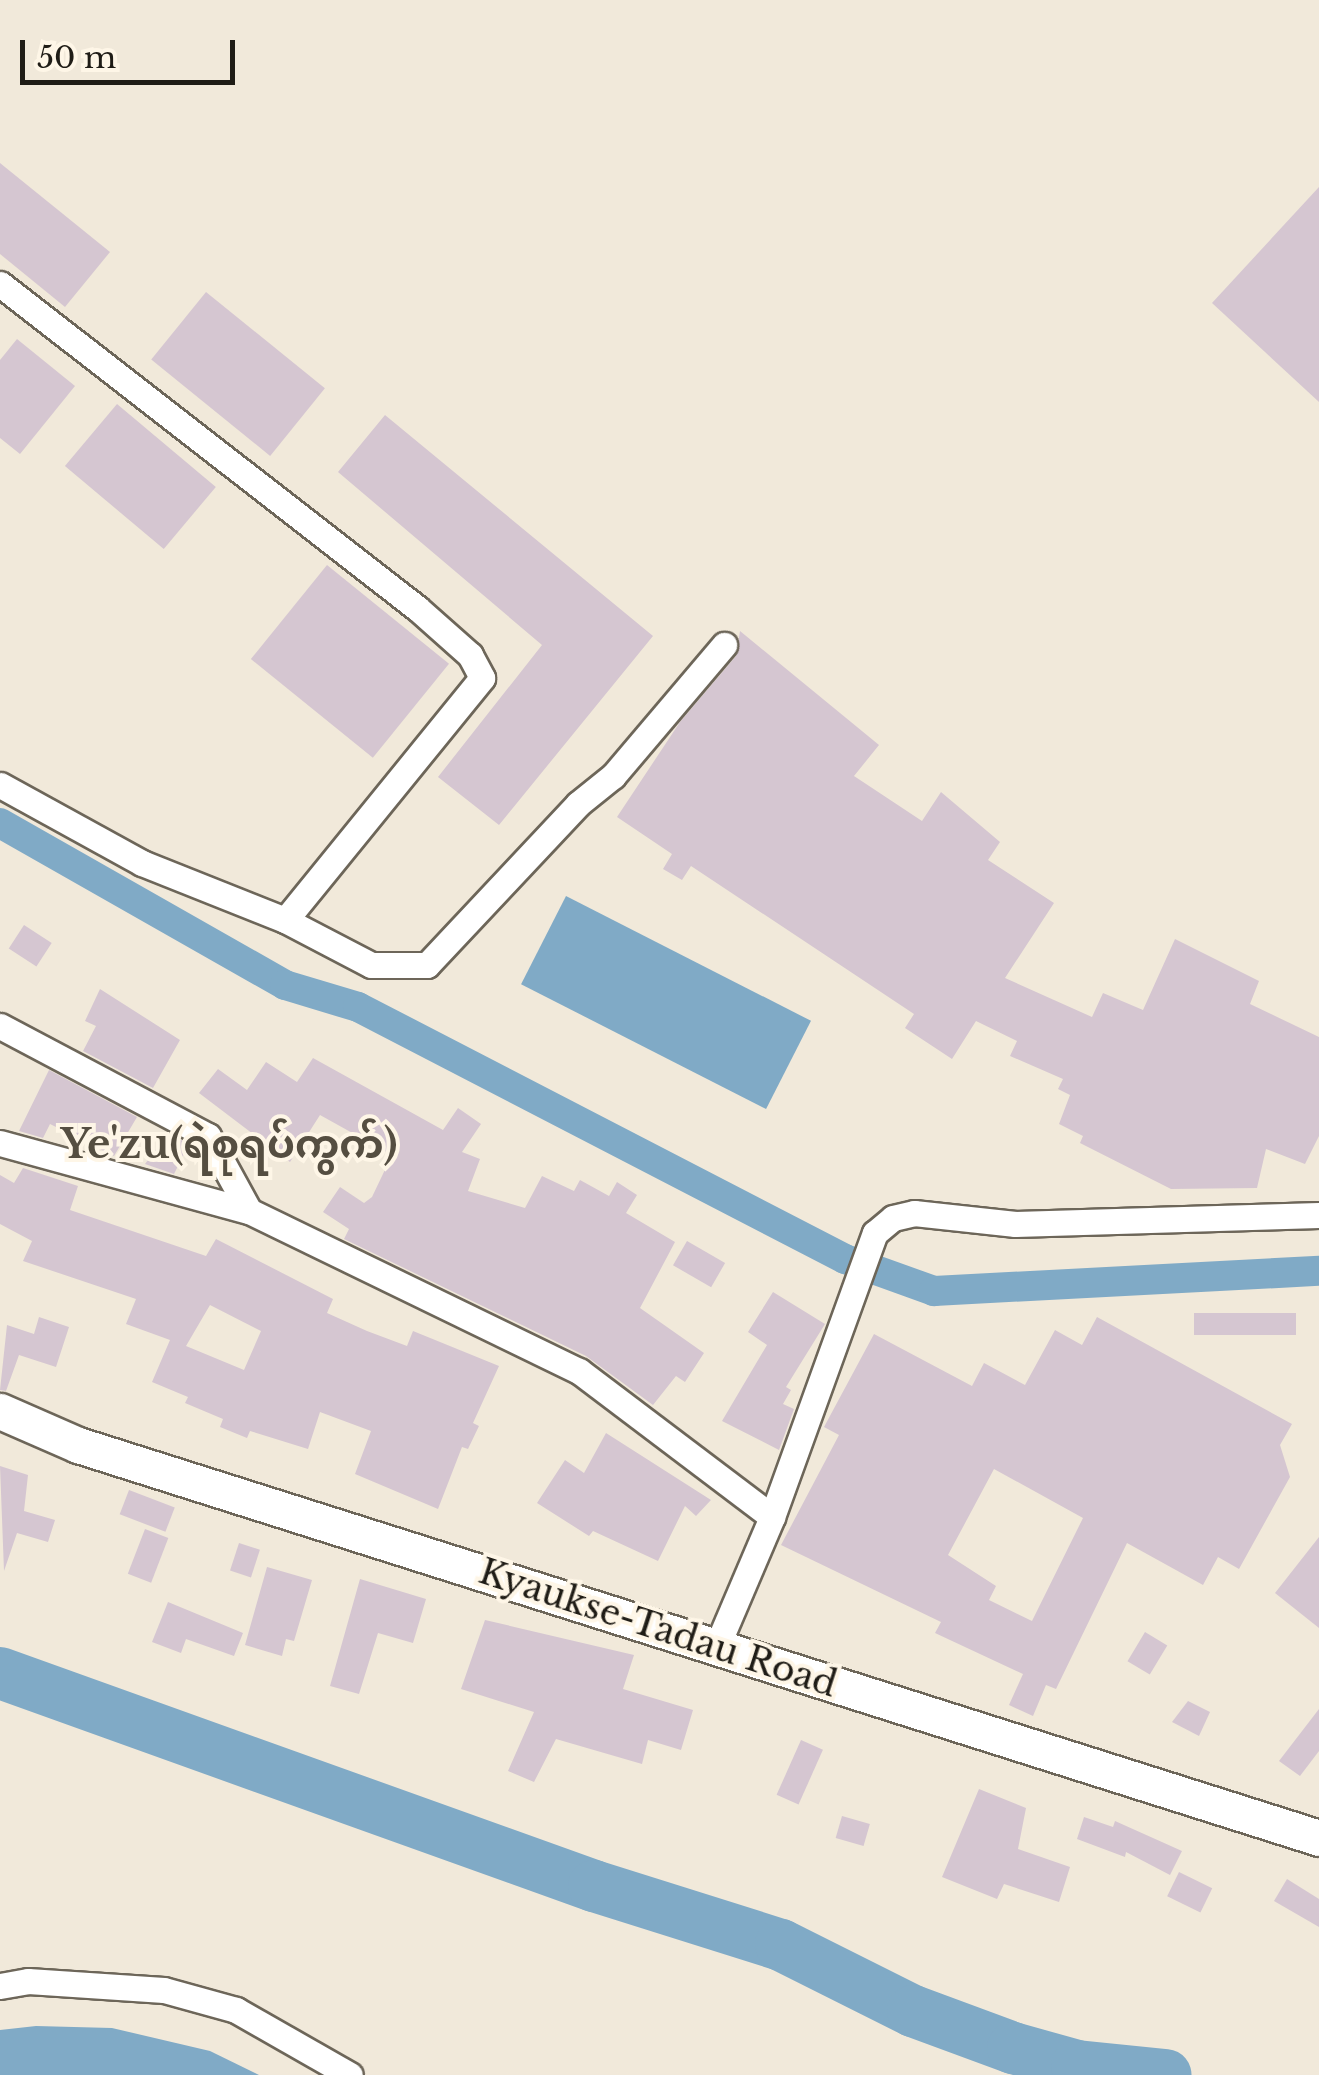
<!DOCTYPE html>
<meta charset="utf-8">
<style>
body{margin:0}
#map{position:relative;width:1319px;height:2075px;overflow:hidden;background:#f1e9da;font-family:"Libre Baskerville","Noto Sans Myanmar",serif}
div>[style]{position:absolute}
.water>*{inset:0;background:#80aac6;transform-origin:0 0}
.canal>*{height:30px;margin:-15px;padding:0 15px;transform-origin:15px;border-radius:15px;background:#80aac6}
.river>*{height:52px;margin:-26px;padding:0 26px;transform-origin:26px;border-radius:26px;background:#80aac6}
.building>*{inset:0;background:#d5c6d1;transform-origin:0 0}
.roads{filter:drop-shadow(2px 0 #6d6659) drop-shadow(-2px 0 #6d6659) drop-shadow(0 2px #6d6659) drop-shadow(0 -2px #6d6659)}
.street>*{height:25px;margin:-12.5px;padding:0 12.5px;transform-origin:12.5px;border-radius:12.5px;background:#fff}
.secondary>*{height:35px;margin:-17.5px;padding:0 17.5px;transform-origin:17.5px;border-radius:17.5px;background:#fff}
span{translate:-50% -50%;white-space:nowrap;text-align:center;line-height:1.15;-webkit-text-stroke:8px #fef6e7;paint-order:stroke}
.street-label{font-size:35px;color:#1f1c16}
.quarter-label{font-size:40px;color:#554e41;font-weight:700}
.scale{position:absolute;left:20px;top:40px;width:215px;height:45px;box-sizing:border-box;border:5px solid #1f1c16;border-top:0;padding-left:12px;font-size:30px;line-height:35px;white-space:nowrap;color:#1f1c16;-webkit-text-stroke:8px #fef6e7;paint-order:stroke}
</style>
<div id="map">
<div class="water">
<i style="left:566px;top:896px;width:275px;height:99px;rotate:27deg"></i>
<i style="clip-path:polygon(36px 2026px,112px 2028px,210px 2051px,259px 2075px,0 2075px,0 2030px)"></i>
</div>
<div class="canal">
<i style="left:0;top:823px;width:328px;rotate:29.6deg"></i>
<i style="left:285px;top:985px;width:76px;rotate:16.8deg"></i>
<i style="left:358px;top:1007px;width:548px;rotate:27.36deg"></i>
<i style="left:845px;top:1259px;width:95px;rotate:19.8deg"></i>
<i style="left:934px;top:1291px;width:386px;rotate:-3deg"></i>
</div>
<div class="river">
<i style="left:0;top:1673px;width:631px;rotate:19.73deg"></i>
<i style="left:594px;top:1886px;width:196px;rotate:17.5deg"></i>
<i style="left:781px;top:1945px;width:148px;rotate:26.6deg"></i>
<i style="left:913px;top:2011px;width:107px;rotate:20.3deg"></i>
<i style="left:1013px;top:2048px;width:66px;rotate:15.7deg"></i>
<i style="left:1077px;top:2066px;width:89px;rotate:5.8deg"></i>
</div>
<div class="building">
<i style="clip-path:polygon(0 163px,110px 252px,65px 307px,0 254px)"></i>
<i style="clip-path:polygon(1319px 187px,1319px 402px,1212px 303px)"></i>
<i style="left:206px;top:292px;width:153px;height:87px;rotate:39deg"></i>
<i style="clip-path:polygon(17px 339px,75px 386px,20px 454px,0 438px,0 360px)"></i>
<i style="left:117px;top:404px;width:129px;height:81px;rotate:40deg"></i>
<i style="clip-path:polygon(385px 415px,653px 636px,499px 825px,438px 777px,542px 645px,338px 472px)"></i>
<i style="left:327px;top:565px;width:157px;height:121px;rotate:39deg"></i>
<i style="clip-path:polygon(740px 631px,879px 745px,854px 776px,922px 821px,941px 792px,1000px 842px,988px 860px,1054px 903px,1005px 978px,1092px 1017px,1103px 993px,1143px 1010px,1175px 939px,1259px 981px,1250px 1004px,1319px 1037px,1319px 1136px,1305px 1164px,1266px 1149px,1257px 1188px,1171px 1189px,1080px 1143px,1083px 1136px,1059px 1124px,1070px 1095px,1058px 1089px,1063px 1079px,1010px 1056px,1017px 1041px,976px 1021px,952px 1059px,905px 1028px,914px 1014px,691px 866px,682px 880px,663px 869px,672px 854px,617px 817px,680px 722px,736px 656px)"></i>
<i style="left:24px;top:925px;width:33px;height:28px;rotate:33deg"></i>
<i style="clip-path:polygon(100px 989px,180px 1040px,153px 1088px,83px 1051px,96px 1026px,85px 1021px)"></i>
<i style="clip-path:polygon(313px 1058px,443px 1130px,458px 1108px,481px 1124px,462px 1152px,480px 1159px,468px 1191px,525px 1208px,542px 1176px,574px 1191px,580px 1180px,609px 1196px,617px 1182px,637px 1195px,626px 1213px,675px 1242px,640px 1308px,704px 1353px,685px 1382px,676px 1376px,653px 1405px,586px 1356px,344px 1239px,349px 1229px,323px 1212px,340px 1187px,364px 1203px,372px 1197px,392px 1155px,320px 1115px,290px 1162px,199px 1093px,218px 1069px,247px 1090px,266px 1062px,297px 1082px)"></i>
<i style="clip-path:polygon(49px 1070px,137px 1117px,114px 1156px,50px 1124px,43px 1138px,19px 1131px)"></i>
<i style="clip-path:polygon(168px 1133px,189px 1144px,174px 1174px,145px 1164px)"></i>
<i style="clip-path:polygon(evenodd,23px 1168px,78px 1186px,70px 1210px,206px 1256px,216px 1239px,333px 1299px,327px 1313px,367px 1331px,407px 1346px,413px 1331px,499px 1366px,473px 1423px,479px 1426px,468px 1449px,462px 1447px,438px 1509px,355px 1474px,371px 1431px,320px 1412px,308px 1449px,250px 1431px,247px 1438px,220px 1427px,223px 1419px,185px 1403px,188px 1397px,152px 1382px,170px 1340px,126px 1324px,136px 1299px,23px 1261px,32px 1241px,0 1224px,0 1175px,14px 1183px,23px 1168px,210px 1305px,261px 1331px,244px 1370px,186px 1346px,210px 1305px)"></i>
<i style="left:687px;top:1241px;width:44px;height:28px;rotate:30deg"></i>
<i style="clip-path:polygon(773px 1292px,825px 1324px,786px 1387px,791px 1390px,783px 1404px,794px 1409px,779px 1450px,722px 1421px,767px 1345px,748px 1332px)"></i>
<i style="left:1296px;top:1313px;width:22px;height:102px;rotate:90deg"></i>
<i style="clip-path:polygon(39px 1317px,69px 1327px,56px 1367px,19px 1355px,6px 1391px,0 1390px,7px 1325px,34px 1334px)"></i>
<i style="clip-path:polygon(evenodd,1097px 1317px,1292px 1424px,1280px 1445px,1290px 1477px,1239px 1569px,1218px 1557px,1203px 1585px,1127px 1543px,1056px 1689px,1046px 1685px,1033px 1716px,1009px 1705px,1023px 1674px,935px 1633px,941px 1622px,781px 1545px,839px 1435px,824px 1427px,874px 1334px,972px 1386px,984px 1363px,1025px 1385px,1055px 1330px,1082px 1345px,1097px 1317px,994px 1469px,1083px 1518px,1032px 1621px,989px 1600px,996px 1586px,948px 1555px,994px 1469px)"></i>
<i style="clip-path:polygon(606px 1433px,711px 1500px,696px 1516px,685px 1506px,658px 1561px,593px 1531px,589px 1536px,537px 1503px,565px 1460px,584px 1473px)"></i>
<i style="clip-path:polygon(0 1466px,28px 1475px,24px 1511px,55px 1520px,48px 1542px,17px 1533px,4px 1571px)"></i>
<i style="left:129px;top:1490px;width:49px;height:26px;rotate:21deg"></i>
<i style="left:145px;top:1529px;width:25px;height:48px;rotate:21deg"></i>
<i style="clip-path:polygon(1319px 1537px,1319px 1628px,1275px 1593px)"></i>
<i style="left:239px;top:1543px;width:22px;height:29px;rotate:18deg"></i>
<i style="clip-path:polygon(267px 1567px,312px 1580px,294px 1641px,286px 1639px,282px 1656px,245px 1645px)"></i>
<i style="clip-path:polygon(360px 1579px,426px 1599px,413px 1643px,378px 1633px,359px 1694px,330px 1686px)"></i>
<i style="clip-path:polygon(168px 1602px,243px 1633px,234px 1656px,186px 1639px,181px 1653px,152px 1642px)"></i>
<i style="clip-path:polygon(485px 1620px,634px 1655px,623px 1689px,693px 1710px,681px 1750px,648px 1740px,642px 1764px,556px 1739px,534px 1782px,508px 1771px,534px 1712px,461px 1689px)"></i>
<i style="left:1145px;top:1632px;width:26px;height:34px;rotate:31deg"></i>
<i style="clip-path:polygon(1188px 1701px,1210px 1712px,1199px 1736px,1172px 1722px)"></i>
<i style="clip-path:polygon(1319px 1709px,1319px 1751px,1300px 1776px,1279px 1761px)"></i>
<i style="left:801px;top:1740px;width:24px;height:60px;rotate:24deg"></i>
<i style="clip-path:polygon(979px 1789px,1026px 1808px,1018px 1849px,1070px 1867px,1059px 1902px,1004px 1884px,997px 1899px,942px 1877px)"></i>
<i style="left:842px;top:1816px;width:29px;height:23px;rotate:16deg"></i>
<i style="clip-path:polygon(1084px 1817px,1113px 1827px,1115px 1821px,1182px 1851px,1170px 1875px,1126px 1852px,1125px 1857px,1077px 1839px)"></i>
<i style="left:1179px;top:1872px;width:37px;height:27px;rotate:26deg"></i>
<i style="clip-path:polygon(1287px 1879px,1319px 1899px,1319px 1927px,1274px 1901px)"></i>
</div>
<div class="roads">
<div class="street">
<i style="left:0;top:284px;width:528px;rotate:37.85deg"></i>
<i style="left:417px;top:608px;width:71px;rotate:41.6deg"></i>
<i style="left:470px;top:655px;width:26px;rotate:62deg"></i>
<i style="left:482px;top:678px;width:312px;rotate:129.1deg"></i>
<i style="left:285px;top:920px;width:154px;rotate:-158.3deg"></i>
<i style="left:142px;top:863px;width:162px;rotate:-151.2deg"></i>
<i style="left:285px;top:920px;width:97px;rotate:27.6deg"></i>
<i style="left:371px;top:965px;width:56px"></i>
<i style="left:427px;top:965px;width:221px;rotate:-46.8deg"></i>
<i style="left:578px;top:804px;width:45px;rotate:-38.7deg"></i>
<i style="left:613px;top:776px;width:172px;rotate:-49.7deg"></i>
<i style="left:0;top:1026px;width:235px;rotate:27.9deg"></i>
<i style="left:208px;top:1136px;width:85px;rotate:61.3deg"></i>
<i style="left:0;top:1143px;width:258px;rotate:15.3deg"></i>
<i style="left:249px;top:1211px;width:367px;rotate:25.9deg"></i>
<i style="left:579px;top:1371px;width:242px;rotate:37.1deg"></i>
<i style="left:717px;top:1646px;width:140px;rotate:-66.9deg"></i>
<i style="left:772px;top:1517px;width:302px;rotate:-70.1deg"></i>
<i style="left:875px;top:1233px;width:23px;rotate:-40deg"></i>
<i style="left:893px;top:1218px;width:22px;rotate:-13deg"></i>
<i style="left:914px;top:1213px;width:102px;rotate:6.2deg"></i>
<i style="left:1015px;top:1224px;width:304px;rotate:-1.7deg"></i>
<i style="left:0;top:1986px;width:28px;rotate:-10deg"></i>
<i style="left:28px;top:1981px;width:136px;rotate:3.8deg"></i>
<i style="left:164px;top:1990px;width:75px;rotate:15.5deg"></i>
<i style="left:236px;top:2010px;width:131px;rotate:29.7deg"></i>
</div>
<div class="secondary">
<i style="left:0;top:1411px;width:85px;rotate:23.6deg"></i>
<i style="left:78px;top:1445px;width:1302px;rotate:17.57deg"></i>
</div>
</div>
<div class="street-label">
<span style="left:658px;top:1628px;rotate:18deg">Kyaukse-Tadau Road</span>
</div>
<div class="quarter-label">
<span style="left:229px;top:1144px">Ye'zu(ရဲစုရပ်ကွက်)</span>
</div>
<div class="scale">50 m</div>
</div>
